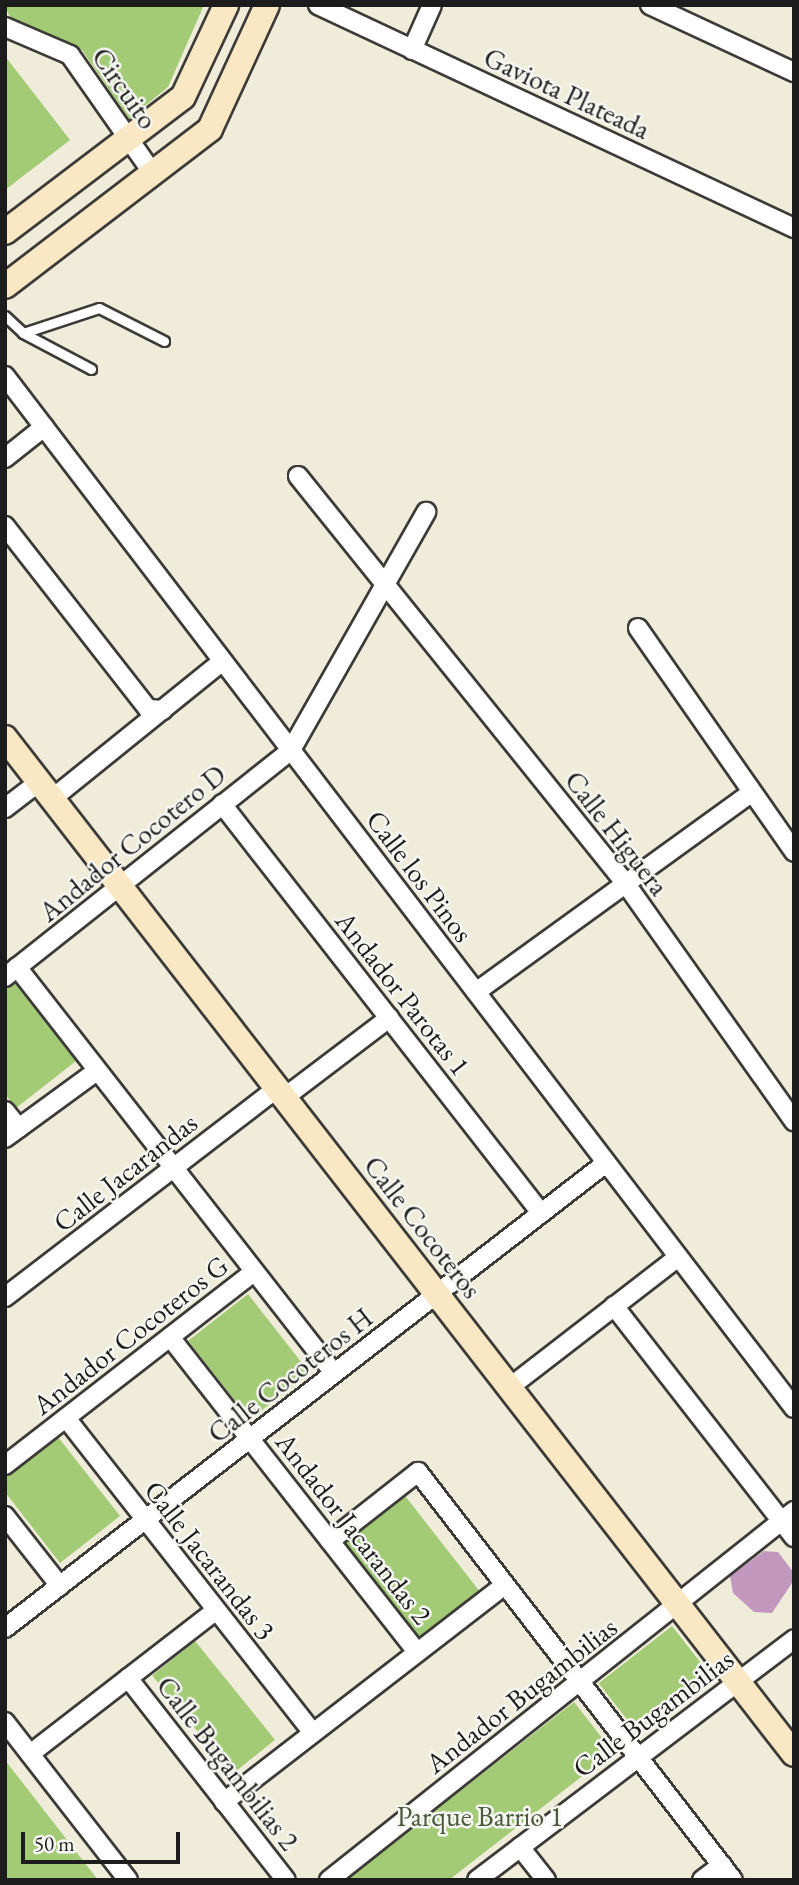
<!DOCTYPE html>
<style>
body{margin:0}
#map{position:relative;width:799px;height:1885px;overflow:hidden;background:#efecd9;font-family:"EB Garamond",serif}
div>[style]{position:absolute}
.green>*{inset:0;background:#a3cb76;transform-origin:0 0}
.building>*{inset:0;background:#c298be}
.roads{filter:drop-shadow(2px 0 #3c3b38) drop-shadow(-2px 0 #3c3b38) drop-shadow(0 2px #3c3b38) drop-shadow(0 -2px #3c3b38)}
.lane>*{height:9px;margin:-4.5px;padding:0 4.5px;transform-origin:4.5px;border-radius:4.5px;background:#fff}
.street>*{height:18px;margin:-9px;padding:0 9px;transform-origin:9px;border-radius:9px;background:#fff}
.secondary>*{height:24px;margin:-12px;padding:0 12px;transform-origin:12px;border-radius:12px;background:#fae7c3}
span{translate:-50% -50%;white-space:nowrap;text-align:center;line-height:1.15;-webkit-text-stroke:5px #f6f6f2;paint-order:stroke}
.street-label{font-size:28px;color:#1c1c1c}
.park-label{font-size:28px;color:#4b593c}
.frame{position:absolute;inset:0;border:7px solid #1c1c1c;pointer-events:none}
.scale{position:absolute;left:21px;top:1832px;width:159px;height:32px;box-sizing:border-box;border:4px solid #1c1c1c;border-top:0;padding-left:9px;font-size:21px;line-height:24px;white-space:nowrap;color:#1c1c1c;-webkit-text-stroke:5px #f6f6f2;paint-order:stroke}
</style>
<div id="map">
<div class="green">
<i style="clip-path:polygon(5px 5px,204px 5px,168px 87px,129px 119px,82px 50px,10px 18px)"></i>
<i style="clip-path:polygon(5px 56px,70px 140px,5px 190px)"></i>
<i style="clip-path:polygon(14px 982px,76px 1061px,16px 1108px,5px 1094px,5px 989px)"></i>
<i style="left:248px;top:1294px;width:100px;height:76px;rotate:52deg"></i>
<i style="clip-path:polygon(58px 1437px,120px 1516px,60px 1563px,5px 1492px,5px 1477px)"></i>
<i style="left:402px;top:1492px;width:126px;height:76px;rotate:52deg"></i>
<i style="left:672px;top:1626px;width:61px;height:93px;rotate:52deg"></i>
<i style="left:195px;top:1641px;width:127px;height:55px;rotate:51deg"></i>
<i style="clip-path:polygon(574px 1702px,613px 1752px,449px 1880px,346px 1880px)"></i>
<i style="clip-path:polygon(5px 1760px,98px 1880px,5px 1880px)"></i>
</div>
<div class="building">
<i style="clip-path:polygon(764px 1551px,778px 1552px,794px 1573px,794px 1580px,772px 1613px,754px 1612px,733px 1593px,730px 1576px)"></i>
</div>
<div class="roads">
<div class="lane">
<i style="left:5px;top:316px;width:25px;rotate:43deg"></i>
<i style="left:23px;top:333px;width:77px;rotate:27.9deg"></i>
<i style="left:23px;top:333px;width:80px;rotate:-18.2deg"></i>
<i style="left:99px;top:308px;width:73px;rotate:26.9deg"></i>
</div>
<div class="street">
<i style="left:318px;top:5px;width:526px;rotate:25.1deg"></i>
<i style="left:650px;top:5px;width:159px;rotate:25deg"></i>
<i style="left:5px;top:27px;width:71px;rotate:23.3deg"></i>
<i style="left:70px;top:55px;width:146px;rotate:55deg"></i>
<i style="left:412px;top:50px;width:49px;rotate:-66deg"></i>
<i style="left:5px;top:376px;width:1299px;rotate:52.6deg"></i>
<i style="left:5px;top:458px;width:50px;rotate:-38.5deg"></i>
<i style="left:298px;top:476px;width:523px;rotate:51.2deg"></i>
<i style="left:626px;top:884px;width:291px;rotate:54.7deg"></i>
<i style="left:5px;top:526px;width:232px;rotate:52deg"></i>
<i style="left:148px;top:709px;width:15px;rotate:4deg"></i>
<i style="left:638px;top:628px;width:273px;rotate:55.1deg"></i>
<i style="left:53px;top:798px;width:218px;rotate:-38.9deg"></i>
<i style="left:222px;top:804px;width:519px;rotate:52.05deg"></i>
<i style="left:5px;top:808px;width:43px;rotate:-37.4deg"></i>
<i style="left:17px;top:967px;width:515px;rotate:52.02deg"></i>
<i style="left:5px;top:977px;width:365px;rotate:-38.4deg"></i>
<i style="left:291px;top:750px;width:274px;rotate:-60.4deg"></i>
<i style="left:476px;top:992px;width:339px;rotate:-35.9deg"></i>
<i style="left:285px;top:1097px;width:131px;rotate:-37.2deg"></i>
<i style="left:5px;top:1111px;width:22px;rotate:51deg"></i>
<i style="left:5px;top:1138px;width:114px;rotate:-36.1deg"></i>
<i style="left:5px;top:1297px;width:343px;rotate:-37.5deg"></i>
<i style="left:614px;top:1306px;width:293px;rotate:52.1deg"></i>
<i style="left:170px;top:1337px;width:400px;rotate:51.9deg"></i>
<i style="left:510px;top:1387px;width:212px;rotate:-37.7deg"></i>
<i style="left:66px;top:1418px;width:400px;rotate:51.9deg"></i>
<i style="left:5px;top:1465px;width:315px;rotate:-37.8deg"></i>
<i style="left:5px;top:1516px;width:89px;rotate:51.8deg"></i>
<i style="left:330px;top:1541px;width:112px;rotate:-38.1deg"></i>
<i style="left:418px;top:1472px;width:515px;rotate:52.33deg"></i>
<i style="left:5px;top:1628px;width:760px;rotate:-37.73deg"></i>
<i style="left:128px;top:1678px;width:256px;rotate:52deg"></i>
<i style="left:5px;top:1722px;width:200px;rotate:52.1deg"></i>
<i style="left:30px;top:1754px;width:235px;rotate:-37.7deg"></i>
<i style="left:224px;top:1802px;width:355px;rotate:-37.7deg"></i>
<i style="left:520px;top:1847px;width:42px;rotate:51.8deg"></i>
<i style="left:329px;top:1880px;width:594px;rotate:-38.43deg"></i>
<i style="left:477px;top:1880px;width:398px;rotate:-37.2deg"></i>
<i style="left:702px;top:1880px;width:25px;rotate:-37deg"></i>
</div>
<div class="secondary">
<i style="left:5px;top:232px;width:223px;rotate:-37.2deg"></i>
<i style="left:183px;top:97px;width:102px;rotate:-64.9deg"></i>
<i style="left:5px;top:286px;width:258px;rotate:-37.4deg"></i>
<i style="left:210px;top:129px;width:136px;rotate:-65.3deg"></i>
<i style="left:5px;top:738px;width:1286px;rotate:52.17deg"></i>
</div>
</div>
<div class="street-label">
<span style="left:125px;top:88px;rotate:55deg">Circuito</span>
<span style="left:567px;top:93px;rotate:25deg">Gaviota Plateada</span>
<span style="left:617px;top:833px;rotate:52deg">Calle Higuera</span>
<span style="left:132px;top:843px;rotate:-39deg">Andador Cocotero D</span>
<span style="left:420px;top:876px;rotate:53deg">Calle los Pinos</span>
<span style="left:403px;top:993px;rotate:52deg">Andador Parotas 1</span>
<span style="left:125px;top:1172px;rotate:-38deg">Calle Jacarandas</span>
<span style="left:423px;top:1227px;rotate:52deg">Calle Cocoteros</span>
<span style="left:130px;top:1335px;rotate:-38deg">Andador Cocoteros G</span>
<span style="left:290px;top:1375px;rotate:-38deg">Calle Cocoteros H</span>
<span style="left:354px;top:1528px;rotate:52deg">Andador Jacarandas 2</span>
<span style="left:210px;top:1560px;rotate:52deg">Calle Jacarandas 3</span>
<span style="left:521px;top:1695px;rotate:-38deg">Andador Bugambilias</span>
<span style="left:653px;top:1713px;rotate:-37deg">Calle Bugambilias</span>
<span style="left:228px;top:1763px;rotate:52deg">Calle Bugambilias 2</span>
</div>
<div class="park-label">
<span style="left:480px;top:1816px">Parque Barrio 1</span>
</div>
<div class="frame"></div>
<div class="scale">50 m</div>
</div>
